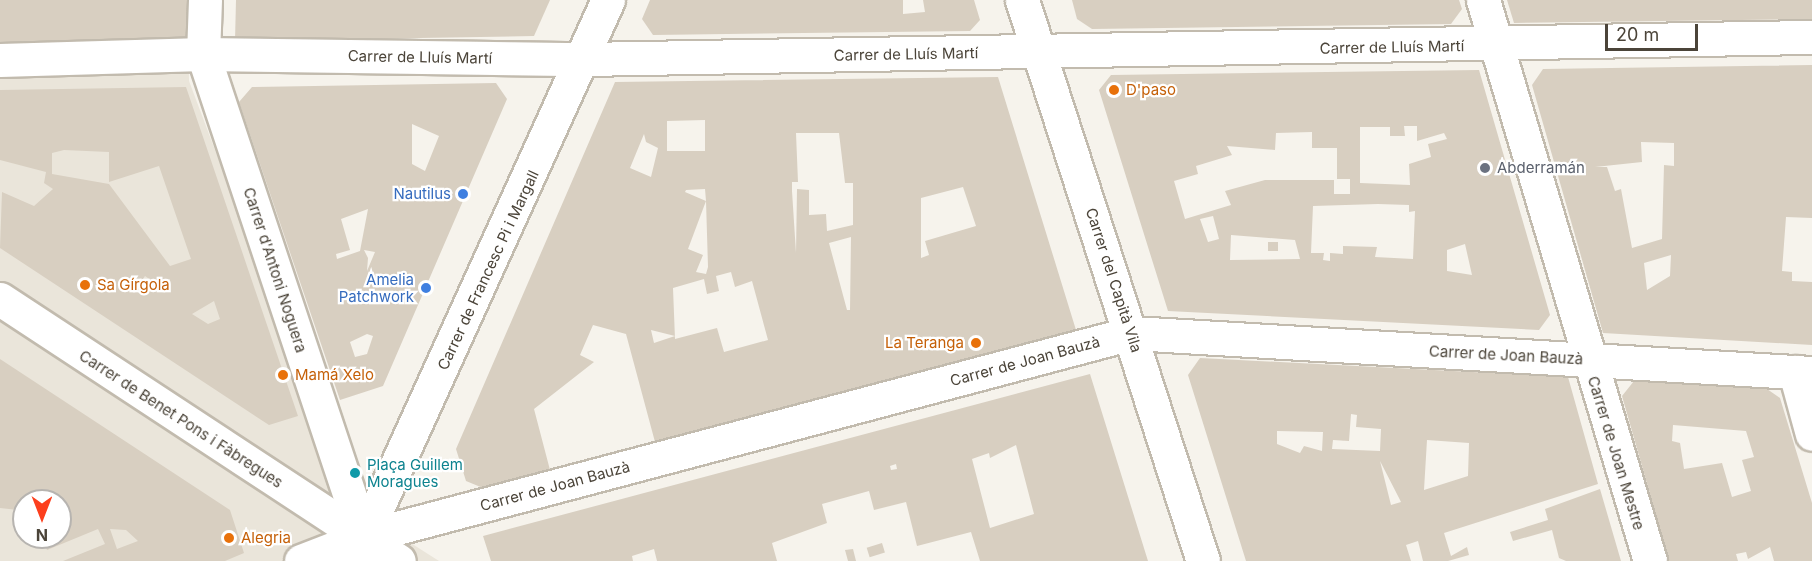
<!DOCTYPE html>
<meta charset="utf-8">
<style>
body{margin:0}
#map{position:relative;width:1812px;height:561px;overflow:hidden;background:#f6f3ec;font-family:Inter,sans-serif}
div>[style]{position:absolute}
.residential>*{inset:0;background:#eae5da}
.building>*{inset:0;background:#d8cfc1;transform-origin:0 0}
.roads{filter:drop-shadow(2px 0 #c2bbae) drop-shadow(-2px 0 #c2bbae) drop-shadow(0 2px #c2bbae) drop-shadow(0 -2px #c2bbae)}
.minor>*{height:33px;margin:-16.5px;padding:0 16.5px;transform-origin:16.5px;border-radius:16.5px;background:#fff}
.dots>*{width:16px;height:16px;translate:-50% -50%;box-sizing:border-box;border:3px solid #fff;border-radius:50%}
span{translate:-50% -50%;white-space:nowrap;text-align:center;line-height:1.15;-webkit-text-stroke:4.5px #fff;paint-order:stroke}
.street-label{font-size:15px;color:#4b4439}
.food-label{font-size:15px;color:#c56008}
.left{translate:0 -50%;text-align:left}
.right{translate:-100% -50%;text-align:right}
.worship-label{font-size:15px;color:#5b616d}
.shop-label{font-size:15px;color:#366cbe}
.culture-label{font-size:15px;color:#0d838f}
.north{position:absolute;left:12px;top:489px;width:60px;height:60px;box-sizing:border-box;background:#fff;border:2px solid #b7b4b0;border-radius:50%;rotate:180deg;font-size:16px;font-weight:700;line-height:24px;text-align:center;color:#4b4439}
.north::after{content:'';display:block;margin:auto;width:21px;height:27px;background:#fc3f1d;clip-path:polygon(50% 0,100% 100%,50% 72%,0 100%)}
.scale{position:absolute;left:1605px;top:24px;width:93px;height:27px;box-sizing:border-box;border:3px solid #4b4439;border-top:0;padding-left:8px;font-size:18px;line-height:21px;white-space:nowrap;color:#4b4439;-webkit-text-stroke:4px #fff;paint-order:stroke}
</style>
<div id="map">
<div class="residential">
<i style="clip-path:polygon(evenodd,0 0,188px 0,189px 81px,348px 503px,439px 561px,0 561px,0 0,24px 501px,60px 501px,60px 537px,24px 537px,24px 501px)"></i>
</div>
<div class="building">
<i style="left:0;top:0;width:189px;height:43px"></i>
<i style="clip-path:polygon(236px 0,550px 0,534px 36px,235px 41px)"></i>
<i style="clip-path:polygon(650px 0,903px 0,903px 14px,925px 12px,923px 0,974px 0,980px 20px,970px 31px,653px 35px,642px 19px)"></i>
<i style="clip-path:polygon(1072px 0,1459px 0,1462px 9px,1451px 24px,1092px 29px,1077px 19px)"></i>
<i style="clip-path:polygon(1507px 0,1812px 0,1812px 19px,1514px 23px)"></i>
<i style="clip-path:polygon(evenodd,1812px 65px,1812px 218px,1786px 217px,1782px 271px,1792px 272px,1792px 281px,1812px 282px,1812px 345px,1603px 333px,1532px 85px,1543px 69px,1812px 65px,1641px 142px,1674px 143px,1674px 166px,1664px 165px,1662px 239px,1632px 248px,1621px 189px,1615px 191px,1607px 167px,1595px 167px,1642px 162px,1641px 142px,1812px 65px,1671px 255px,1670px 276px,1647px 290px,1644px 263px,1671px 255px)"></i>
<i style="clip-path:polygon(evenodd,1479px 70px,1550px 315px,1539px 330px,1168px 311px,1099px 90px,1111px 75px,1479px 70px,1404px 126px,1417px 126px,1417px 141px,1444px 133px,1447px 139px,1428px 144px,1431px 157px,1409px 164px,1410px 185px,1360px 183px,1360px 127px,1390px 127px,1390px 136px,1405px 136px,1404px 126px,1479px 70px,1312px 132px,1312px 148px,1337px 148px,1337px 179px,1350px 179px,1350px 194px,1334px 194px,1334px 180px,1265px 180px,1225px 191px,1231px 205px,1185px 219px,1174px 181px,1198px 174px,1196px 166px,1232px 155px,1227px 146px,1275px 150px,1276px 133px,1312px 132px,1479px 70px,1378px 204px,1409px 205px,1409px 212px,1415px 211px,1413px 259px,1375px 257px,1377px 247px,1343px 246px,1343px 254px,1330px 253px,1330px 261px,1323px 260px,1324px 253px,1311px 253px,1313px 206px,1378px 204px,1479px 70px,1213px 216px,1219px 239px,1208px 242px,1200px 219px,1213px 216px,1479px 70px,1231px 235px,1295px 240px,1300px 259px,1230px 260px,1231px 235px,1479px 70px,1465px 244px,1472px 275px,1447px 271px,1447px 250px,1465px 244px)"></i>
<i style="clip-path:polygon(evenodd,998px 77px,1076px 330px,655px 442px,626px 334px,593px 325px,580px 355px,594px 362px,534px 409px,550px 470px,483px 488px,466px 481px,456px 449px,615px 82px,998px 77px,705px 120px,705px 151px,667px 151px,667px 121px,705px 120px,998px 77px,796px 133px,839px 133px,845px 183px,853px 183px,853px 225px,827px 231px,826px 214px,809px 215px,809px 190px,797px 189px,796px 253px,792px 191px,792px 182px,798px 182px,796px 133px,998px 77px,644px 134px,646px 142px,658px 148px,651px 177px,630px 168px,644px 134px,998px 77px,963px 187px,976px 226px,925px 241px,929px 255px,921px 258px,921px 198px,963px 187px,998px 77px,705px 189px,706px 201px,685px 192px,686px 190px,705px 189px,998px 77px,706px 201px,708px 267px,706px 274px,696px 272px,703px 255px,688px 249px,706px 201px,998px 77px,851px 237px,850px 310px,847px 310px,829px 243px,851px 237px,998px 77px,731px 272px,735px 287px,752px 281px,768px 340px,724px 352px,717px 328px,675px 339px,673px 288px,704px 279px,707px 294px,719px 291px,716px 276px,731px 272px,998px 77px,651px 330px,675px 336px,654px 343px,651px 330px)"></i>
<i style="clip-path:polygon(evenodd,496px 83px,507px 99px,383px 386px,340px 400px,239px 102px,252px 87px,496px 83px,412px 124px,439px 136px,425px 171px,412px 164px,412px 124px,496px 83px,368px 209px,360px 251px,337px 259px,336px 254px,350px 250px,341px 219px,368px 209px,496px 83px,364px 250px,375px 252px,367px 271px,368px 258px,364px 250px,496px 83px,367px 334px,373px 336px,367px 354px,355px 357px,350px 342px,367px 334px)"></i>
<i style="clip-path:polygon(evenodd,186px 87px,298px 416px,269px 425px,0 248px,2px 192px,34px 206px,53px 189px,44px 183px,46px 172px,0 160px,0 90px,186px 87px,64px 150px,109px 152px,109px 182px,159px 166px,191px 259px,170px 266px,109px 184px,52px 174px,52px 153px,64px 150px,186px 87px,145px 276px,158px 285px,154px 291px,141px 282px,145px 276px,186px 87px,214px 301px,220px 319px,208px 324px,192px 314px,214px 301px)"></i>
<i style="left:1268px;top:242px;width:10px;height:9px"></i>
<i style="clip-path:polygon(evenodd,1200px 358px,1568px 377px,1598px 484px,1444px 533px,1451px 556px,1467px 547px,1469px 555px,1448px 561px,1423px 561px,1418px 541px,1406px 545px,1411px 561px,1246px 561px,1188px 375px,1200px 358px,1351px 414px,1357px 415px,1356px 427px,1381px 429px,1380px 451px,1332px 449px,1333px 440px,1349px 441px,1351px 414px,1200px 358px,1277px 431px,1323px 432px,1322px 451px,1304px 446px,1300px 453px,1277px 444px,1277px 431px,1200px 358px,1427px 440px,1469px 443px,1468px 476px,1424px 490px,1427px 440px,1200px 358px,1380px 461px,1399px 498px,1401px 502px,1391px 505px,1380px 461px)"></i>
<i style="clip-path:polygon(evenodd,0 359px,230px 510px,244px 553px,225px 561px,63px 561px,105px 544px,98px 529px,47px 550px,42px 537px,60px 537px,60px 501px,24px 501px,24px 527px,18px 510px,0 508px,0 359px,110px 529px,126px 530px,138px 541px,117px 549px,110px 529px)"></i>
<i style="clip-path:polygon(evenodd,1090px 374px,1148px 561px,980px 561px,971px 532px,917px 546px,906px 502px,874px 510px,869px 491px,822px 504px,827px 523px,772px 543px,777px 561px,657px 561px,654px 549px,632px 556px,633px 561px,491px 561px,483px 536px,1090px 374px,1016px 445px,1034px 514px,990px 528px,972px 459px,989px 453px,990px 458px,1016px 445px,1090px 374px,896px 464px,897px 469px,891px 470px,890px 466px,896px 464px)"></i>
<i style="clip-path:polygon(evenodd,1634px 381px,1767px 389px,1780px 398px,1812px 503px,1812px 561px,1774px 561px,1770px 547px,1748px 559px,1746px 552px,1736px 554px,1738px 561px,1669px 561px,1622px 396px,1634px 381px,1673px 425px,1746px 431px,1754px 457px,1742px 460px,1751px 491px,1732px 497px,1722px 463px,1684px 469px,1680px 443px,1672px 441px,1673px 425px)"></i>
<i style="clip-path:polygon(1600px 489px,1621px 561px,1566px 561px,1559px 558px,1552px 530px,1513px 541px,1510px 532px,1548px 520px,1545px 509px)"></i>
<i style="left:882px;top:543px;width:10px;height:16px;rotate:73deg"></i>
<i style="clip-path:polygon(853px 549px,856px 561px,848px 561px,845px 550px)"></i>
</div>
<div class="roads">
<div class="minor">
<i style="left:205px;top:0;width:54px;rotate:92.1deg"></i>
<i style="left:203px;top:54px;width:521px;rotate:71.63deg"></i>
<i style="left:1022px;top:0;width:589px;rotate:72.12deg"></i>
<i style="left:1483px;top:0;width:585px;rotate:73.42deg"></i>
<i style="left:0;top:60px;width:203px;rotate:-1.7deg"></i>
<i style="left:203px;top:54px;width:381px;rotate:0.8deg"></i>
<i style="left:584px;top:59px;width:1228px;rotate:-1.03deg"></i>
<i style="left:0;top:299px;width:477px;rotate:33.3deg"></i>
<i style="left:1795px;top:372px;width:64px;rotate:74.7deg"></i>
<i style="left:358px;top:550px;width:604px;rotate:-65.56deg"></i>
<i style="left:301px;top:561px;width:66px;rotate:-21.2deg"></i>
<i style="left:363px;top:537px;width:796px;rotate:-14.86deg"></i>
<i style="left:1132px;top:333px;width:681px;rotate:3.37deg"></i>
</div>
</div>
<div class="dots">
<i style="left:1114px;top:90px;background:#e8710a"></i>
<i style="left:1485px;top:168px;background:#6b7280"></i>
<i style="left:463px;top:194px;background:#3f7fe0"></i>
<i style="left:85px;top:285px;background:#e8710a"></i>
<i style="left:426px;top:288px;background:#3f7fe0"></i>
<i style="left:976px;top:343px;background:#e8710a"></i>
<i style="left:283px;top:375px;background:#e8710a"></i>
<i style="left:355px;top:473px;background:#0f9aa8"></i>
<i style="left:229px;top:538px;background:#e8710a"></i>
</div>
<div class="street-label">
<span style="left:1392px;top:47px;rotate:-1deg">Carrer de Lluís Martí</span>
<span style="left:906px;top:54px;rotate:-1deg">Carrer de Lluís Martí</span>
<span style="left:420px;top:57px;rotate:1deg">Carrer de Lluís Martí</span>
<span style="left:275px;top:270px;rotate:72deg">Carrer d'Antoni Noguera</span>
<span style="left:488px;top:270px;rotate:-65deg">Carrer de Francesc Pi i Margall</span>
<span style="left:1114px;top:280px;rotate:72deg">Carrer del Capità Vila</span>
<span style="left:1506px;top:355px;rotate:3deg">Carrer de Joan Bauzà</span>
<span style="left:1025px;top:361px;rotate:-15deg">Carrer de Joan Bauzà</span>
<span style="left:181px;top:419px;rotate:33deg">Carrer de Benet Pons i Fàbregues</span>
<span style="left:1616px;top:453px;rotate:73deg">Carrer de Joan Mestre</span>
<span style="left:555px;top:486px;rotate:-15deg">Carrer de Joan Bauzà</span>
</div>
<div class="food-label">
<span class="left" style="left:1126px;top:90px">D'paso</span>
<span class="left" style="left:97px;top:285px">Sa Gírgola</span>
<span class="right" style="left:964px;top:343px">La Teranga</span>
<span class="left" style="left:295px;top:375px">Mamá Xelo</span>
<span class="left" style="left:241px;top:538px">Alegria</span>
</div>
<div class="worship-label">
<span class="left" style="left:1497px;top:168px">Abderramán</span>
</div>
<div class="shop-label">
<span class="right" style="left:451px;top:194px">Nautilus</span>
<span class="right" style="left:414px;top:288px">Amelia<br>Patchwork</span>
</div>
<div class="culture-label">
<span class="left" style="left:367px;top:473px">Plaça Guillem<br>Moragues</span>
</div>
<div class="north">N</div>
<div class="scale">20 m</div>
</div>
